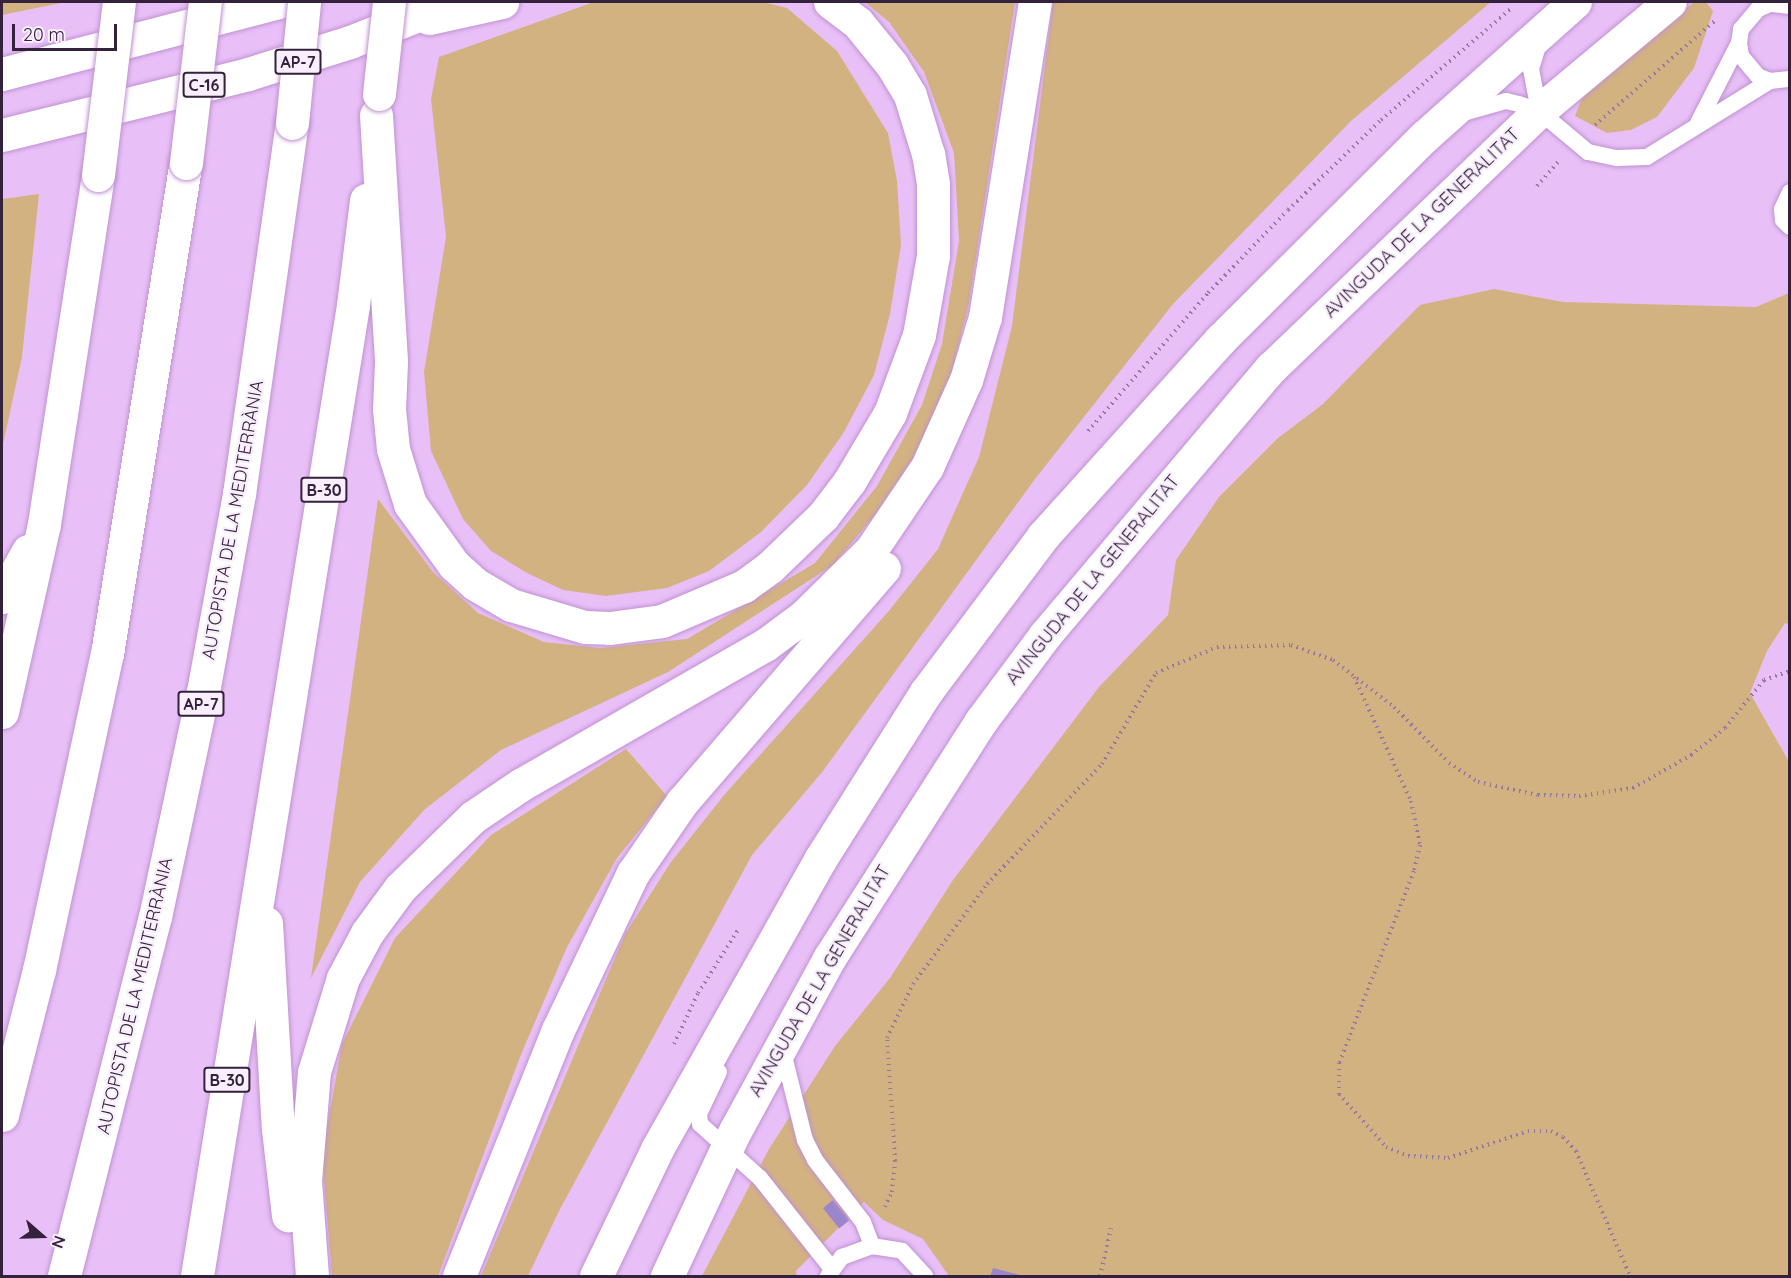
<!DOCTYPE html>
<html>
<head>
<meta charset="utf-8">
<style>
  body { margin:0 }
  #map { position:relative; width:1791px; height:1278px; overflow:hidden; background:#e8c0f7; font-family:Quicksand,sans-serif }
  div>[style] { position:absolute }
  .green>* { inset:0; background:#d3b281 }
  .building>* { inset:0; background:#9b86ce; transform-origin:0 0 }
  .path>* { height:4px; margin-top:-2px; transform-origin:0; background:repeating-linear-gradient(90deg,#9577a1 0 1.5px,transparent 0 6px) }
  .roads { filter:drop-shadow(0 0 2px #c191d3) drop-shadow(0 0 2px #c191d3) }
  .lane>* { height:16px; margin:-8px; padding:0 8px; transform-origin:8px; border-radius:8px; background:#fff }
  .secondary>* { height:33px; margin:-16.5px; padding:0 16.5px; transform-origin:16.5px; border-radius:16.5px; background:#fff }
  .highway>* { height:33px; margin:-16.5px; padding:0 16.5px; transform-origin:16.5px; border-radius:16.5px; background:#fff }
  .bridges { filter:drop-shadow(0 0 2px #c191d3) drop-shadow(0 0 2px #c191d3) }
  .highway-bridge>* { height:33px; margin:-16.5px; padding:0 16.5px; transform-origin:16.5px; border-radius:16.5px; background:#fff }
  span { translate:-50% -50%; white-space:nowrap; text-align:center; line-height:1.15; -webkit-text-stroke:4.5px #f8eefc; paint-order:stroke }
  .shield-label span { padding:2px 4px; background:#f8eefc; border:2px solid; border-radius:4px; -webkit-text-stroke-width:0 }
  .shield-label { font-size:16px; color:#34213b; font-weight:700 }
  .street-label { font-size:18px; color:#34213b }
  .frame { position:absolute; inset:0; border:3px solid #34213b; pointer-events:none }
  .north { position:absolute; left:12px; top:1206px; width:60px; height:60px; -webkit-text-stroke:4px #f8eefc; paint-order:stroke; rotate:110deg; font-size:16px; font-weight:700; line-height:24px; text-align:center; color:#34213b }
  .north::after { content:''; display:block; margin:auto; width:21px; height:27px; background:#34213b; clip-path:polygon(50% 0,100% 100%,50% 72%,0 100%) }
  .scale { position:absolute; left:12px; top:24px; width:105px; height:27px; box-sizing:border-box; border:3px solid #34213b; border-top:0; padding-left:8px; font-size:18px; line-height:21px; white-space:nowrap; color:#34213b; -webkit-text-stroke:4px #f8eefc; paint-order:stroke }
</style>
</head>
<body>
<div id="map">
  <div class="green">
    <i style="clip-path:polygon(2px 2px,66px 2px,2px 15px)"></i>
    <i style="clip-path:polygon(594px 2px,762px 2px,787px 8px,837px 51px,888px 133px,897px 181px,901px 245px,890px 314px,874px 375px,844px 432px,807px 485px,761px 532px,709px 571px,667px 588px,606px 596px,563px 590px,527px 573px,491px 551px,463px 519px,431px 451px,424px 372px,446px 237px,431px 99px,439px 57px)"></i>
    <i style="clip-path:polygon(865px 2px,1015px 2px,969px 303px,947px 392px,900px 485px,833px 565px,668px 672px,501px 750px,424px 810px,360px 882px,311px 978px,378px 499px,433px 572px,478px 613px,544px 642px,600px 648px,687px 639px,815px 563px,877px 486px,922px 405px,942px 344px,959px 241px,954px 153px,924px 72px,889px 22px)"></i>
    <i style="clip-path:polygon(1053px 2px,1491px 2px,1351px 121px,1173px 304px,1035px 479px,823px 771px,752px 855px,559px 1211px,528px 1276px,481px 1276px,625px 934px,671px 862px,725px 794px,888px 612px,938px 549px,979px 457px,1012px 326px)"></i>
    <i style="clip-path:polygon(1706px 2px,1713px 11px,1694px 68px,1657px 117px,1631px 130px,1607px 133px,1575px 116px,1583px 95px,1693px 3px)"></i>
    <i style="clip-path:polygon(39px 194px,22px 357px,2px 449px,2px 199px)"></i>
    <i style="clip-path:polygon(1494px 289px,1563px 302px,1756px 307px,1789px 293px,1789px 624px,1785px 623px,1767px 651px,1750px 693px,1789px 762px,1789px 1276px,949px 1276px,923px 1239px,883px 1220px,864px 1202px,796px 1271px,797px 1276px,702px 1276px,769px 1149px,835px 1046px,890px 978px,953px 880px,1099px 687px,1168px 615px,1176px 560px,1219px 497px,1278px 438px,1323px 404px,1420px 305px)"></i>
    <i style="clip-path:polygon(626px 749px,667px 796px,617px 858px,567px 947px,520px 1057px,438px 1276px,332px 1276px,322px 1155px,342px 1044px,395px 938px,491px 835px)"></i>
  </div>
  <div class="building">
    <i style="left:833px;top:1200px;width:26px;height:13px;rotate:51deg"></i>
    <i style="clip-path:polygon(993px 1268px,1024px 1276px,990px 1276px)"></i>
  </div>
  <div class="path">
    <i style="left:1595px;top:125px;width:160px;rotate:-41deg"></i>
    <i style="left:1537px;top:186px;width:35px;rotate:-49deg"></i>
    <i style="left:1088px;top:431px;width:183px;rotate:-49deg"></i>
    <i style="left:1208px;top:293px;width:115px;rotate:-46.1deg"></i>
    <i style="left:1288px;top:210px;width:129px;rotate:-44.1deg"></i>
    <i style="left:1381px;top:120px;width:174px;rotate:-40.6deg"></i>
    <i style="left:1354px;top:677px;width:136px;rotate:65.3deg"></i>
    <i style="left:1411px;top:801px;width:45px;rotate:78.4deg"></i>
    <i style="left:1420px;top:845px;width:27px;rotate:103deg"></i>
    <i style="left:1414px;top:871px;width:206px;rotate:111.3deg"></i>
    <i style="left:1339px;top:1063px;width:31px;rotate:90deg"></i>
    <i style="left:1339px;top:1094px;width:71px;rotate:48.4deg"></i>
    <i style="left:1386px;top:1147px;width:24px;rotate:22deg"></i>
    <i style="left:1408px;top:1156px;width:40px;rotate:2.9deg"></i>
    <i style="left:1448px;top:1158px;width:84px;rotate:-18.6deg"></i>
    <i style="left:1528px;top:1131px;width:23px"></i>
    <i style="left:1551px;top:1131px;width:13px;rotate:27deg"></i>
    <i style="left:1563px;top:1137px;width:19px;rotate:47deg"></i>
    <i style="left:1576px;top:1151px;width:136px;rotate:66.6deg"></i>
    <i style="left:674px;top:1044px;width:56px;rotate:-64.8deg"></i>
    <i style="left:698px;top:993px;width:75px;rotate:-57.6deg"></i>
    <i style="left:885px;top:1207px;width:17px;rotate:-65deg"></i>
    <i style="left:892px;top:1192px;width:31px;rotate:-84deg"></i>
    <i style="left:895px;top:1161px;width:123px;rotate:-93.7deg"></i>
    <i style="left:887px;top:1038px;width:60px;rotate:-64.3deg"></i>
    <i style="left:913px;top:984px;width:124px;rotate:-53.5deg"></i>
    <i style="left:987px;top:884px;width:166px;rotate:-46.2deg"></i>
    <i style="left:1102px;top:764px;width:106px;rotate:-59.3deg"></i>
    <i style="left:1156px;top:673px;width:66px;rotate:-23.1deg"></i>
    <i style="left:1217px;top:647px;width:74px;rotate:-1.5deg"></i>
    <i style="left:1291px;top:645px;width:45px;rotate:19.7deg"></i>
    <i style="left:1333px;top:660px;width:77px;rotate:37.6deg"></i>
    <i style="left:1394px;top:707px;width:78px;rotate:45.5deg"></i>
    <i style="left:1449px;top:763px;width:35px;rotate:33deg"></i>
    <i style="left:1478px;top:782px;width:61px;rotate:12.2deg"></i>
    <i style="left:1538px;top:795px;width:41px;rotate:1.4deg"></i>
    <i style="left:1579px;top:796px;width:55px;rotate:-8.4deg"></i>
    <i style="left:1633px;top:788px;width:67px;rotate:-29.6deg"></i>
    <i style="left:1691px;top:755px;width:43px;rotate:-38.5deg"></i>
    <i style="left:1725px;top:728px;width:62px;rotate:-50.9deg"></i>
    <i style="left:1764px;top:680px;width:28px;rotate:-19deg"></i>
    <i style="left:1100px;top:1276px;width:49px;rotate:-77.1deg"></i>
  </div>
  <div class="roads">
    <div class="lane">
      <i style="left:1790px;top:6px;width:20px;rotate:-174deg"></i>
      <i style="left:1770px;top:4px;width:13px;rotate:157deg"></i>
      <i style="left:1758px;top:9px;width:26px;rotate:130deg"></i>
      <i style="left:1741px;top:29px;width:14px;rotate:98deg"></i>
      <i style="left:1739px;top:43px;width:13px;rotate:81deg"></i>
      <i style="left:1741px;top:56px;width:26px;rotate:50deg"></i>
      <i style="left:1758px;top:76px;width:13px;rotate:23deg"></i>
      <i style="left:1770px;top:81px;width:20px;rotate:-6deg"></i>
      <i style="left:1539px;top:111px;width:43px;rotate:-100.8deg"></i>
      <i style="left:1531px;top:69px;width:30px;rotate:-73deg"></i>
      <i style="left:1463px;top:113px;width:45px;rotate:-15.6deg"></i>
      <i style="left:1506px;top:101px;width:13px;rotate:13deg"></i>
      <i style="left:1519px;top:104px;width:21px;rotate:19deg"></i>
      <i style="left:1539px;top:111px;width:64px;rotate:39.9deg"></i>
      <i style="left:1588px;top:152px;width:30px;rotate:12deg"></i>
      <i style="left:1617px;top:158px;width:30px;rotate:-2deg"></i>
      <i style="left:1647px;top:157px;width:145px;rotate:-31.7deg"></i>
      <i style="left:1698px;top:123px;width:90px;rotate:-62.9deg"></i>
      <i style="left:1790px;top:192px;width:19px;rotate:115deg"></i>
      <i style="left:1782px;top:209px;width:11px;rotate:85deg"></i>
      <i style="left:1783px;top:220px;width:10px;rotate:45deg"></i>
      <i style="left:782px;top:1048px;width:95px;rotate:76deg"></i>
      <i style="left:805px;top:1140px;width:22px;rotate:63deg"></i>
      <i style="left:815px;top:1160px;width:78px;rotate:52.3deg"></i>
      <i style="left:863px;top:1222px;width:26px;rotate:69deg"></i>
      <i style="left:719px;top:1072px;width:47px;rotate:115.5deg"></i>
      <i style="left:699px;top:1114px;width:10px;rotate:84deg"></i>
      <i style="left:700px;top:1124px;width:81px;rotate:42deg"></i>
      <i style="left:760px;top:1178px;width:116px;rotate:51.6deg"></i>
      <i style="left:828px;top:1276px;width:24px;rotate:-54deg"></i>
      <i style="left:842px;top:1257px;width:32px;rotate:-20deg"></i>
      <i style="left:872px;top:1246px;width:30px;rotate:9deg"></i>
      <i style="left:902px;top:1251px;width:34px;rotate:47deg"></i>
    </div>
    <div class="secondary">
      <i style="left:596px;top:1276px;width:141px;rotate:-64.3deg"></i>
      <i style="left:657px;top:1149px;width:334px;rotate:-60.6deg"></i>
      <i style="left:821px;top:858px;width:196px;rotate:-57.7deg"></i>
      <i style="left:926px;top:692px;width:195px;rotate:-53.1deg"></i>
      <i style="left:1043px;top:536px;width:264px;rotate:-47.9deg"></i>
      <i style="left:1220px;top:340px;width:289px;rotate:-44.9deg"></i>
      <i style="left:1425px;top:136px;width:201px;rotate:-41.8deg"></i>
      <i style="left:667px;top:1276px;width:160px;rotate:-64.9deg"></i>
      <i style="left:735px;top:1131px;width:198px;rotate:-61.4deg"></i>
      <i style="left:830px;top:957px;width:280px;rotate:-57.4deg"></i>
      <i style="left:981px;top:721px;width:107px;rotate:-53.3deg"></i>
      <i style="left:1045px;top:635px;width:350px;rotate:-49.8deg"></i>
      <i style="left:1271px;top:368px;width:371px;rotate:-43.8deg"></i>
      <i style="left:1539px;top:111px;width:170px;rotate:-39.8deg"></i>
    </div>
    <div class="highway">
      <i style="left:429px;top:18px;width:75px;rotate:-12.4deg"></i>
      <i style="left:2px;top:74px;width:285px;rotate:-14.6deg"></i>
      <i style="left:376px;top:115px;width:247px;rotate:86.5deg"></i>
      <i style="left:391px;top:362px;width:47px;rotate:92.4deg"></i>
      <i style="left:389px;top:409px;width:40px;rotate:84.3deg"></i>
      <i style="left:393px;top:449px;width:58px;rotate:72.8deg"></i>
      <i style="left:410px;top:504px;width:75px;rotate:54.2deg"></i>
      <i style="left:454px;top:565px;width:28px;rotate:42deg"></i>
      <i style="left:475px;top:584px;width:42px;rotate:30.3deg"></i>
      <i style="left:511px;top:605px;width:77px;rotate:16.6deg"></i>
      <i style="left:585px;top:627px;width:25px;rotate:2deg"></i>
      <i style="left:610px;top:628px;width:52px;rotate:-7.7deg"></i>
      <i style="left:662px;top:621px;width:89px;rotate:-23.1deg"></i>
      <i style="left:744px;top:586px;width:32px;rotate:-36deg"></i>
      <i style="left:770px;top:567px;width:74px;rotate:-43.9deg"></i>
      <i style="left:823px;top:516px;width:43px;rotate:-52.6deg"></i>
      <i style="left:849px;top:482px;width:80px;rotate:-59.3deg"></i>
      <i style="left:890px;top:413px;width:83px;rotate:-69.6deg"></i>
      <i style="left:919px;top:335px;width:80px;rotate:-80deg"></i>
      <i style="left:933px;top:256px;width:72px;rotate:-90deg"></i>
      <i style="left:933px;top:184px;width:30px;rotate:-99deg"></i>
      <i style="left:928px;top:154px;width:62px;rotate:-107deg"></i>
      <i style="left:910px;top:95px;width:35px;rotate:-121deg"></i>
      <i style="left:892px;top:65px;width:54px;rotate:-129deg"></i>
      <i style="left:858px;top:23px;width:35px;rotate:-143deg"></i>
      <i style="left:2px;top:135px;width:253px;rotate:-13.9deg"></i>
      <i style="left:248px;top:74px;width:107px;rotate:-17.4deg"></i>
      <i style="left:350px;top:42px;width:109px;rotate:-21.6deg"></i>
      <i style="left:2px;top:597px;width:53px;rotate:-60.5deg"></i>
      <i style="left:2px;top:712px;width:193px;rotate:-77.4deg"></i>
      <i style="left:44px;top:524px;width:353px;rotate:-81.2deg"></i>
      <i style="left:266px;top:923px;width:206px;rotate:86.7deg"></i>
      <i style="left:278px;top:1129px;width:87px;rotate:83.4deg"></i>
      <i style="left:2px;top:1115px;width:150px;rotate:-75.7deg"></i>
      <i style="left:39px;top:970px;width:323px;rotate:-77.9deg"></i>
      <i style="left:107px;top:654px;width:497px;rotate:-80.9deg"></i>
      <i style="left:64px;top:1276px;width:370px;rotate:-75.8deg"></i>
      <i style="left:155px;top:917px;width:230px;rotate:-78deg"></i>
      <i style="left:203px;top:692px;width:201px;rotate:-79.7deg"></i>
      <i style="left:239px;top:494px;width:375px;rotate:-81.9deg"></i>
      <i style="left:197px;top:1276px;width:983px;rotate:-80.87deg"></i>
      <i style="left:353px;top:305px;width:106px;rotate:-82.9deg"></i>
      <i style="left:312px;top:1276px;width:95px;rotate:-94.2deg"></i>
      <i style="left:305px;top:1181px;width:109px;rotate:-85.3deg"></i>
      <i style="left:314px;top:1072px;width:98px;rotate:-72.9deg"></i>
      <i style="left:343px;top:978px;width:51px;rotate:-61.9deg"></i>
      <i style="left:367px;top:933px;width:56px;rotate:-53.7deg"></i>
      <i style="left:400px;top:888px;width:102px;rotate:-44.2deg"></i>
      <i style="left:473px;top:817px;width:59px;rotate:-34deg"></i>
      <i style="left:522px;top:784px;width:280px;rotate:-29.8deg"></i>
      <i style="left:765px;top:645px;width:49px;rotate:-36.6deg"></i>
      <i style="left:804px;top:616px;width:94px;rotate:-44.6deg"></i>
      <i style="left:871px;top:550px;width:100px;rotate:-56deg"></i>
      <i style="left:927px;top:467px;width:95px;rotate:-65.9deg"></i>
      <i style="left:966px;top:380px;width:66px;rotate:-73.2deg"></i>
      <i style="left:985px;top:317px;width:319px;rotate:-81deg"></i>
      <i style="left:459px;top:1276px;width:265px;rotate:-68.1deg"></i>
      <i style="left:558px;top:1030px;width:174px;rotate:-64.5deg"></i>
      <i style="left:633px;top:873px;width:86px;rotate:-55.4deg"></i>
      <i style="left:682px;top:802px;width:309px;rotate:-49.2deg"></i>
    </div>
  </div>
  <div class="bridges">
    <div class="highway-bridge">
      <i style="left:379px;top:94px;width:93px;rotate:-83.8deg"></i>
      <i style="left:292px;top:123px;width:122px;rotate:-84.3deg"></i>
      <i style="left:186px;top:163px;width:162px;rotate:-83.3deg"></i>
      <i style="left:98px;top:175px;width:174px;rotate:-83.1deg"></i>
    </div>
  </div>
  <div class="shield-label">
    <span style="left:298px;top:62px">AP-7</span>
    <span style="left:204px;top:85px">C-16</span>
    <span style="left:324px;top:490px">B-30</span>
    <span style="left:201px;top:704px">AP-7</span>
    <span style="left:227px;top:1080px">B-30</span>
  </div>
  <div class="street-label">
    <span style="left:1422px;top:223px;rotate:-44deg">AVINGUDA DE LA GENERALITAT</span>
    <span style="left:233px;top:520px;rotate:-80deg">AUTOPISTA DE LA MEDITERRÀNIA</span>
    <span style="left:1093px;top:580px;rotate:-51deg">AVINGUDA DE LA GENERALITAT</span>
    <span style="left:820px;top:981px;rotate:-60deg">AVINGUDA DE LA GENERALITAT</span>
    <span style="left:135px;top:996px;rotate:-77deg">AUTOPISTA DE LA MEDITERRÀNIA</span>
  </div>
  <div class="frame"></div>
  <div class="north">N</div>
  <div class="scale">20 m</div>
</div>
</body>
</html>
